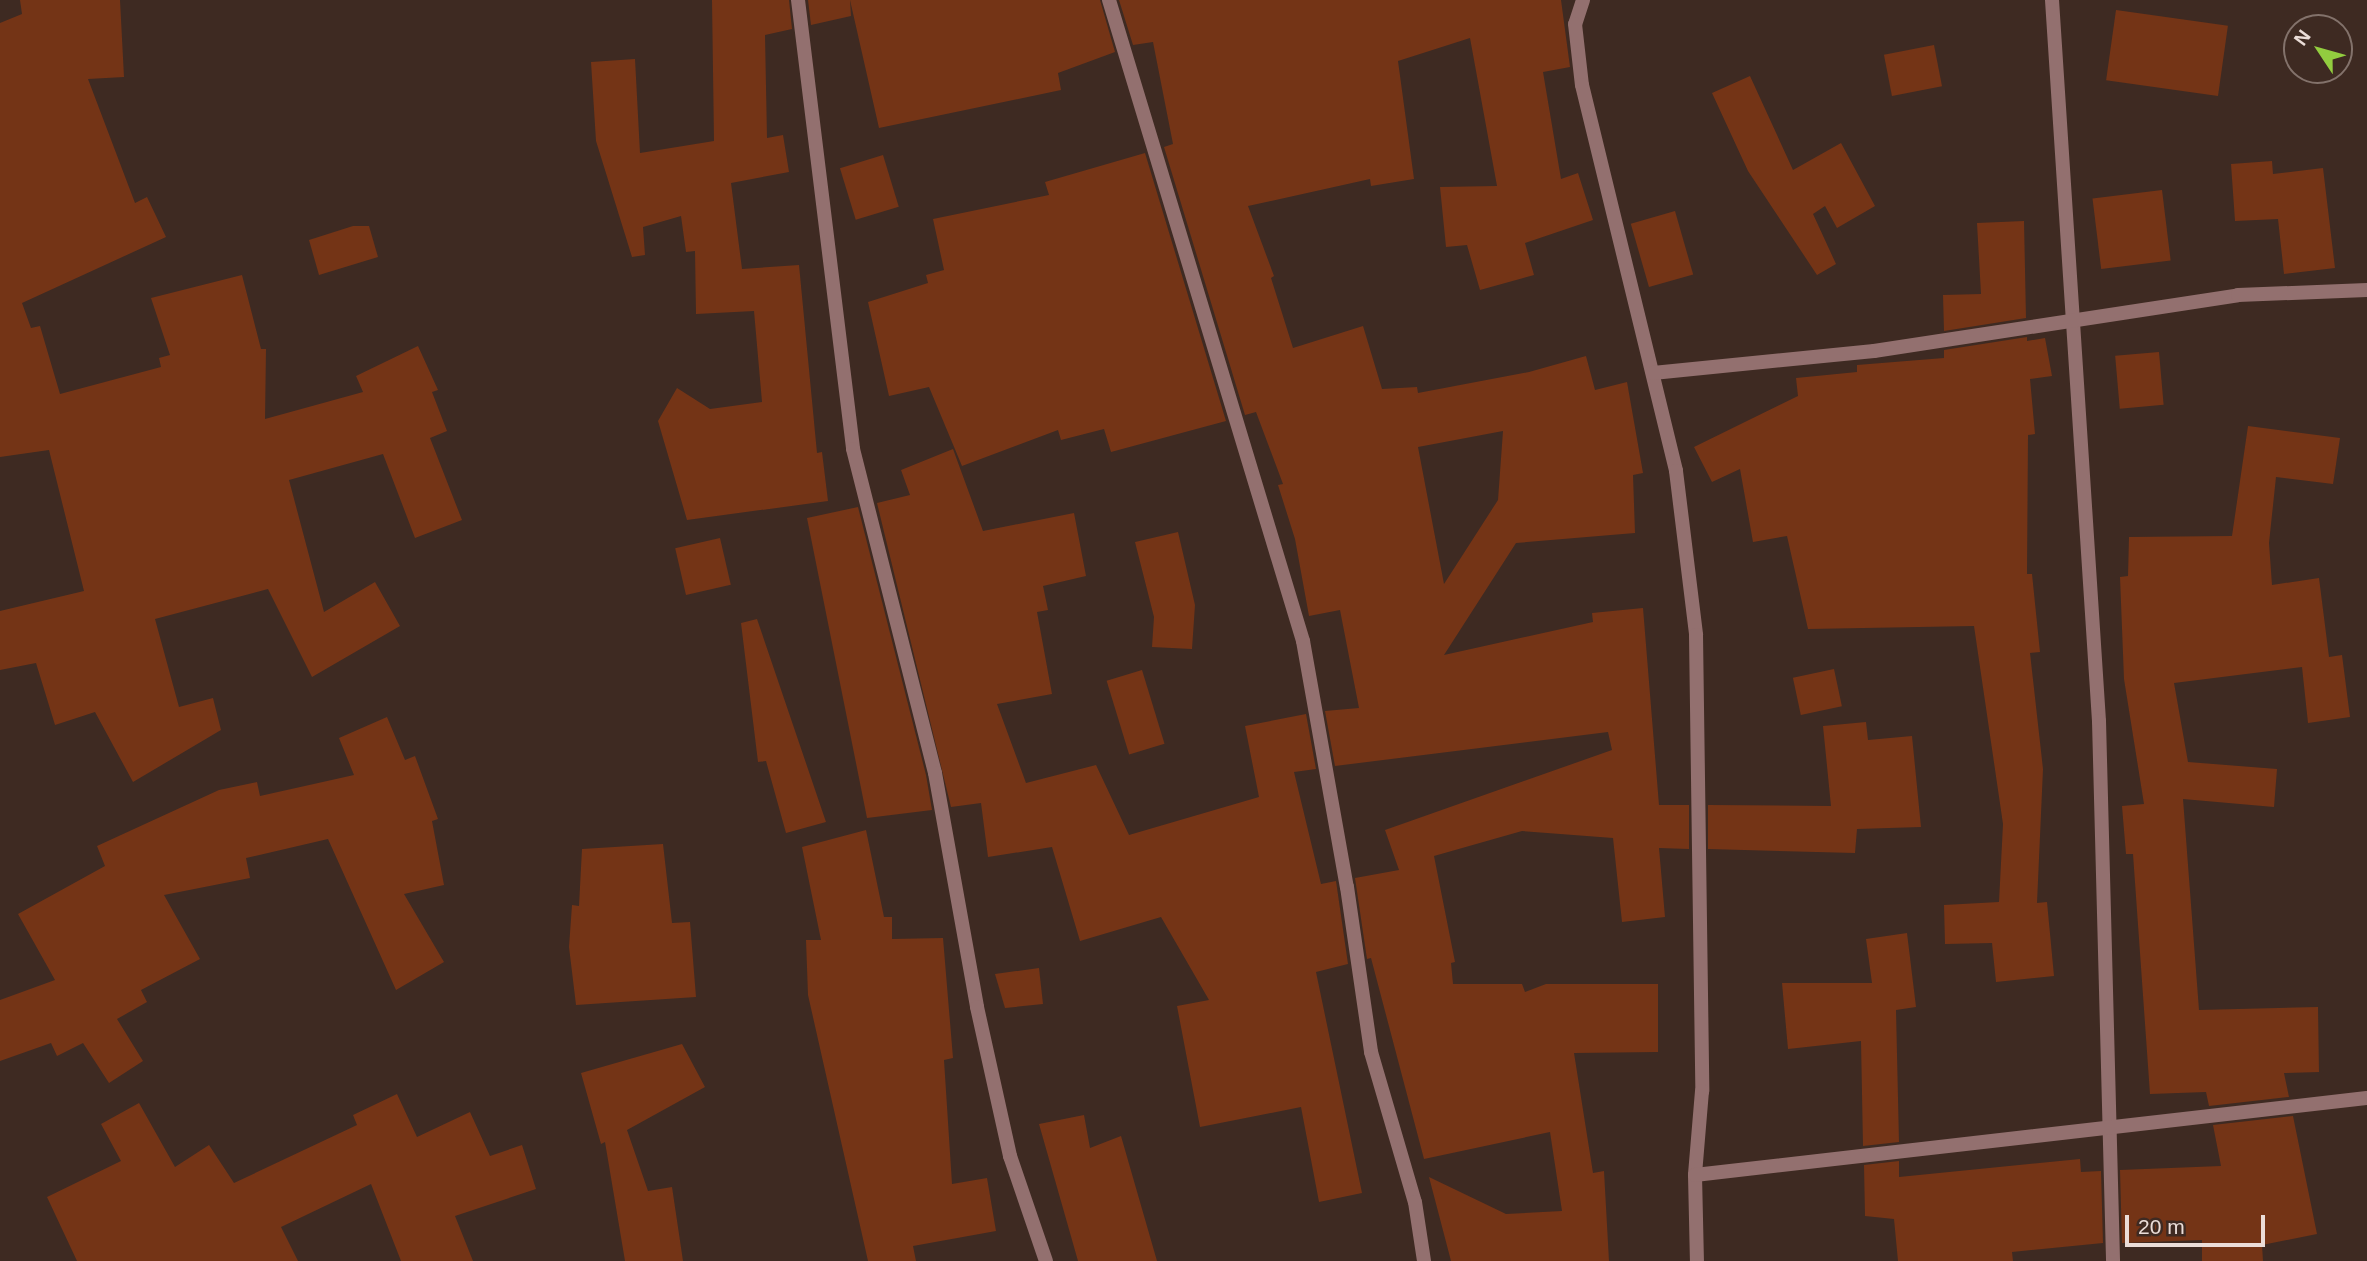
<!DOCTYPE html>
<html>
<head>
<meta charset="utf-8">
<style>
  body { margin:0 }
  #map { position:relative; width:2367px; height:1261px; overflow:hidden; background:#3e2a22; font-family:Helvetica,sans-serif }
  div>[style] { position:absolute }
  .building>* { inset:0; background:#743416; transform-origin:0 0 }
  .street>* { height:14px; margin:-7px; padding:0 7px; transform-origin:7px; border-radius:7px; background:#93706f }
  span { translate:-50% -50%; white-space:nowrap; text-align:center; line-height:1.15; -webkit-text-stroke:6px #3e2a22; paint-order:stroke }
  .north { position:absolute; left:2283px; top:14px; width:70px; height:70px; box-sizing:border-box; background:#3e2a22; border:2px solid #83726b; border-radius:50%; rotate:306deg; font-size:19px; font-weight:700; line-height:28px; text-align:center; color:#ebddd8 }
  .north::after { content:''; display:block; margin:auto; width:24px; height:32px; background:#92cd3f; clip-path:polygon(50% 0,100% 100%,50% 72%,0 100%) }
  .scale { position:absolute; left:2125px; top:1215px; width:140px; height:32px; box-sizing:border-box; border:4px solid #ebddd8; border-top:0; padding-left:9px; font-size:21px; line-height:24px; white-space:nowrap; color:#ebddd8; -webkit-text-stroke:5px #3e2a22; paint-order:stroke }
</style>
</head>
<body>
<div id="map">
  <div class="building">
    <i style="clip-path:polygon(20px 0,120px 0,124px 77px,88px 79px,135px 203px,147px 197px,166px 237px,22px 303px,31px 328px,40px 326px,60px 394px,161px 367px,159px 358px,170px 355px,151px 298px,242px 275px,261px 349px,266px 349px,265px 419px,363px 392px,356px 376px,418px 346px,438px 390px,432px 392px,447px 431px,430px 438px,462px 520px,415px 538px,383px 454px,289px 480px,324px 612px,375px 582px,400px 626px,312px 677px,268px 589px,155px 619px,179px 707px,213px 698px,221px 730px,133px 782px,95px 712px,55px 725px,36px 663px,0 670px,0 611px,84px 591px,49px 450px,0 457px,0 23px,22px 14px)"></i>
    <i style="clip-path:polygon(712px 0,789px 0,792px 29px,765px 35px,767px 138px,783px 135px,789px 172px,731px 183px,742px 269px,799px 265px,817px 453px,822px 452px,828px 501px,687px 520px,658px 421px,677px 388px,710px 409px,762px 402px,754px 311px,696px 314px,695px 251px,686px 252px,681px 216px,643px 227px,645px 255px,632px 257px,596px 141px,591px 62px,635px 59px,640px 153px,714px 141px)"></i>
    <i style="clip-path:polygon(808px 0,850px 0,851px 16px,811px 25px)"></i>
    <i style="clip-path:polygon(850px 0,1100px 0,1115px 52px,1058px 73px,1061px 90px,879px 128px)"></i>
    <i style="clip-path:polygon(evenodd,1119px 0,1561px 0,1570px 67px,1543px 72px,1561px 179px,1578px 173px,1593px 220px,1525px 243px,1534px 275px,1480px 290px,1467px 245px,1446px 247px,1440px 187px,1497px 186px,1470px 38px,1398px 61px,1414px 179px,1371px 186px,1370px 179px,1248px 206px,1274px 276px,1271px 278px,1293px 348px,1363px 326px,1382px 389px,1417px 387px,1418px 393px,1529px 372px,1586px 356px,1595px 390px,1627px 382px,1643px 473px,1633px 475px,1635px 533px,1516px 543px,1444px 655px,1593px 622px,1592px 613px,1643px 608px,1659px 805px,1689px 805px,1689px 849px,1659px 848px,1665px 917px,1622px 922px,1613px 838px,1522px 831px,1434px 856px,1455px 962px,1451px 963px,1453px 984px,1522px 984px,1525px 992px,1546px 984px,1658px 984px,1658px 1052px,1574px 1053px,1593px 1173px,1604px 1171px,1609px 1261px,1451px 1261px,1429px 1177px,1506px 1214px,1562px 1211px,1550px 1132px,1424px 1159px,1371px 958px,1367px 959px,1355px 878px,1399px 870px,1385px 830px,1612px 750px,1608px 732px,1335px 766px,1325px 711px,1359px 708px,1340px 610px,1309px 616px,1295px 539px,1278px 485px,1283px 484px,1256px 412px,1245px 415px,1164px 147px,1173px 144px,1153px 42px,1133px 45px,1119px 0,1503px 431px,1498px 500px,1444px 584px,1418px 447px,1503px 431px)"></i>
    <i style="left:2116px;top:10px;width:113px;height:71px;rotate:8deg"></i>
    <i style="left:1934px;top:45px;width:42px;height:51px;rotate:79deg"></i>
    <i style="clip-path:polygon(1750px 76px,1793px 170px,1841px 143px,1875px 206px,1837px 228px,1825px 206px,1813px 214px,1836px 264px,1817px 275px,1748px 171px,1712px 93px)"></i>
    <i style="clip-path:polygon(1145px 153px,1226px 421px,1111px 452px,1104px 429px,1061px 440px,1058px 430px,962px 466px,929px 387px,889px 396px,868px 302px,928px 283px,926px 275px,944px 270px,933px 219px,1049px 195px,1045px 182px)"></i>
    <i style="left:883px;top:155px;width:54px;height:45px;rotate:73deg"></i>
    <i style="clip-path:polygon(2272px 161px,2273px 174px,2323px 168px,2335px 268px,2284px 274px,2278px 219px,2235px 221px,2231px 164px)"></i>
    <i style="left:2162px;top:190px;width:71px;height:70px;rotate:83deg"></i>
    <i style="left:1675px;top:211px;width:66px;height:46px;rotate:74deg"></i>
    <i style="clip-path:polygon(2024px 221px,2026px 318px,1944px 331px,1943px 295px,1981px 294px,1977px 223px)"></i>
    <i style="clip-path:polygon(353px 226px,369px 226px,378px 257px,319px 275px,309px 240px)"></i>
    <i style="clip-path:polygon(2027px 337px,2027px 341px,2045px 338px,2052px 376px,2030px 379px,2035px 434px,2028px 435px,2027px 574px,2032px 574px,2040px 652px,2030px 653px,2043px 769px,2037px 903px,2047px 902px,2054px 976px,1996px 982px,1992px 943px,1945px 944px,1944px 905px,1999px 902px,2003px 824px,1974px 626px,1808px 629px,1787px 536px,1753px 542px,1740px 469px,1712px 482px,1694px 447px,1798px 396px,1796px 378px,1857px 372px,1857px 365px,1944px 358px,1944px 350px)"></i>
    <i style="left:2159px;top:352px;width:53px;height:44px;rotate:85deg"></i>
    <i style="clip-path:polygon(2248px 426px,2340px 438px,2333px 484px,2276px 477px,2269px 543px,2272px 585px,2319px 578px,2329px 657px,2342px 655px,2350px 717px,2308px 723px,2302px 667px,2174px 683px,2188px 762px,2277px 769px,2274px 807px,2183px 799px,2199px 1010px,2318px 1007px,2319px 1072px,2284px 1073px,2289px 1097px,2209px 1106px,2206px 1092px,2150px 1094px,2133px 854px,2126px 854px,2122px 806px,2144px 804px,2124px 679px,2120px 577px,2128px 576px,2129px 537px,2232px 536px)"></i>
    <i style="clip-path:polygon(953px 449px,983px 531px,1074px 513px,1086px 576px,1043px 586px,1048px 610px,1037px 612px,1052px 694px,997px 704px,1026px 783px,1096px 765px,1129px 835px,1259px 797px,1245px 726px,1306px 714px,1316px 769px,1294px 772px,1321px 884px,1336px 881px,1348px 964px,1316px 972px,1362px 1193px,1319px 1202px,1301px 1107px,1200px 1127px,1177px 1006px,1209px 1000px,1161px 917px,1080px 941px,1052px 847px,988px 857px,981px 803px,951px 807px,877px 503px,910px 495px,901px 470px)"></i>
    <i style="clip-path:polygon(858px 507px,926px 775px,932px 810px,867px 818px,807px 518px)"></i>
    <i style="clip-path:polygon(1178px 532px,1195px 605px,1192px 649px,1152px 647px,1154px 617px,1135px 542px)"></i>
    <i style="left:720px;top:538px;width:48px;height:46px;rotate:77deg"></i>
    <i style="clip-path:polygon(757px 619px,826px 822px,786px 833px,766px 761px,758px 762px,741px 623px)"></i>
    <i style="left:1834px;top:669px;width:38px;height:42px;rotate:78deg"></i>
    <i style="left:1142px;top:670px;width:77px;height:37px;rotate:73deg"></i>
    <i style="clip-path:polygon(387px 717px,405px 760px,415px 756px,438px 819px,432px 821px,444px 885px,404px 894px,444px 962px,396px 990px,328px 839px,246px 858px,250px 878px,164px 895px,200px 959px,141px 990px,147px 1002px,117px 1019px,143px 1061px,109px 1083px,83px 1043px,57px 1056px,51px 1043px,0 1061px,0 1000px,55px 980px,18px 914px,105px 866px,97px 846px,219px 790px,257px 782px,260px 796px,354px 775px,339px 738px)"></i>
    <i style="clip-path:polygon(1866px 722px,1868px 740px,1912px 736px,1921px 827px,1857px 829px,1855px 853px,1708px 849px,1708px 805px,1831px 806px,1823px 726px)"></i>
    <i style="clip-path:polygon(866px 830px,884px 917px,892px 917px,892px 939px,943px 938px,953px 1058px,944px 1060px,952px 1184px,987px 1178px,996px 1231px,913px 1246px,916px 1261px,868px 1261px,808px 995px,806px 940px,821px 940px,802px 847px)"></i>
    <i style="clip-path:polygon(663px 844px,672px 923px,690px 922px,696px 997px,576px 1005px,569px 947px,572px 905px,579px 906px,582px 849px)"></i>
    <i style="clip-path:polygon(1907px 933px,1916px 1007px,1896px 1010px,1899px 1142px,1863px 1146px,1861px 1041px,1788px 1049px,1782px 983px,1872px 983px,1866px 939px)"></i>
    <i style="clip-path:polygon(1039px 968px,1043px 1004px,1005px 1008px,995px 974px)"></i>
    <i style="clip-path:polygon(682px 1044px,705px 1087px,627px 1130px,648px 1191px,672px 1187px,683px 1261px,625px 1261px,605px 1142px,601px 1144px,581px 1073px)"></i>
    <i style="clip-path:polygon(397px 1094px,417px 1137px,470px 1112px,490px 1156px,522px 1145px,536px 1189px,455px 1216px,473px 1261px,401px 1261px,371px 1184px,281px 1227px,298px 1261px,77px 1261px,47px 1197px,121px 1161px,101px 1124px,139px 1103px,175px 1167px,209px 1145px,234px 1183px,357px 1125px,353px 1115px)"></i>
    <i style="clip-path:polygon(1084px 1115px,1090px 1148px,1121px 1136px,1157px 1261px,1078px 1261px,1039px 1124px)"></i>
    <i style="clip-path:polygon(2293px 1116px,2317px 1234px,2262px 1245px,2263px 1261px,2202px 1261px,2202px 1240px,2122px 1243px,2120px 1170px,2221px 1166px,2213px 1125px)"></i>
    <i style="clip-path:polygon(2080px 1159px,2081px 1172px,2101px 1171px,2103px 1243px,2012px 1252px,2013px 1261px,1898px 1261px,1894px 1219px,1865px 1216px,1864px 1165px,1899px 1161px,1899px 1177px)"></i>
  </div>
  <div class="street">
    <i style="left:798px;top:0;width:452px;rotate:83deg"></i>
    <i style="left:853px;top:449px;width:334px;rotate:75.8deg"></i>
    <i style="left:935px;top:773px;width:238px;rotate:79.8deg"></i>
    <i style="left:977px;top:1007px;width:153px;rotate:77.5deg"></i>
    <i style="left:1010px;top:1156px;width:111px;rotate:71.1deg"></i>
    <i style="left:1109px;top:0;width:670px;rotate:73.16deg"></i>
    <i style="left:1303px;top:641px;width:250px;rotate:79.9deg"></i>
    <i style="left:1347px;top:887px;width:167px;rotate:81.7deg"></i>
    <i style="left:1371px;top:1052px;width:156px;rotate:73.7deg"></i>
    <i style="left:1415px;top:1202px;width:60px;rotate:81.3deg"></i>
    <i style="left:1583px;top:0;width:25px;rotate:108deg"></i>
    <i style="left:1575px;top:24px;width:61px;rotate:83.5deg"></i>
    <i style="left:1582px;top:85px;width:397px;rotate:76.3deg"></i>
    <i style="left:1676px;top:471px;width:165px;rotate:83deg"></i>
    <i style="left:1696px;top:635px;width:456px;rotate:89.2deg"></i>
    <i style="left:1702px;top:1091px;width:84px;rotate:94.8deg"></i>
    <i style="left:1695px;top:1175px;width:86px;rotate:88.7deg"></i>
    <i style="left:2052px;top:0;width:723px;rotate:86.27deg"></i>
    <i style="left:2099px;top:721px;width:540px;rotate:88.51deg"></i>
    <i style="left:1653px;top:373px;width:222px;rotate:-5.7deg"></i>
    <i style="left:1874px;top:351px;width:368px;rotate:-8.7deg"></i>
    <i style="left:2238px;top:295px;width:129px;rotate:-2.2deg"></i>
    <i style="left:1695px;top:1175px;width:676px;rotate:-6.54deg"></i>
  </div>
  <div class="north">N</div>
  <div class="scale">20 m</div>
</div>
</body>
</html>
